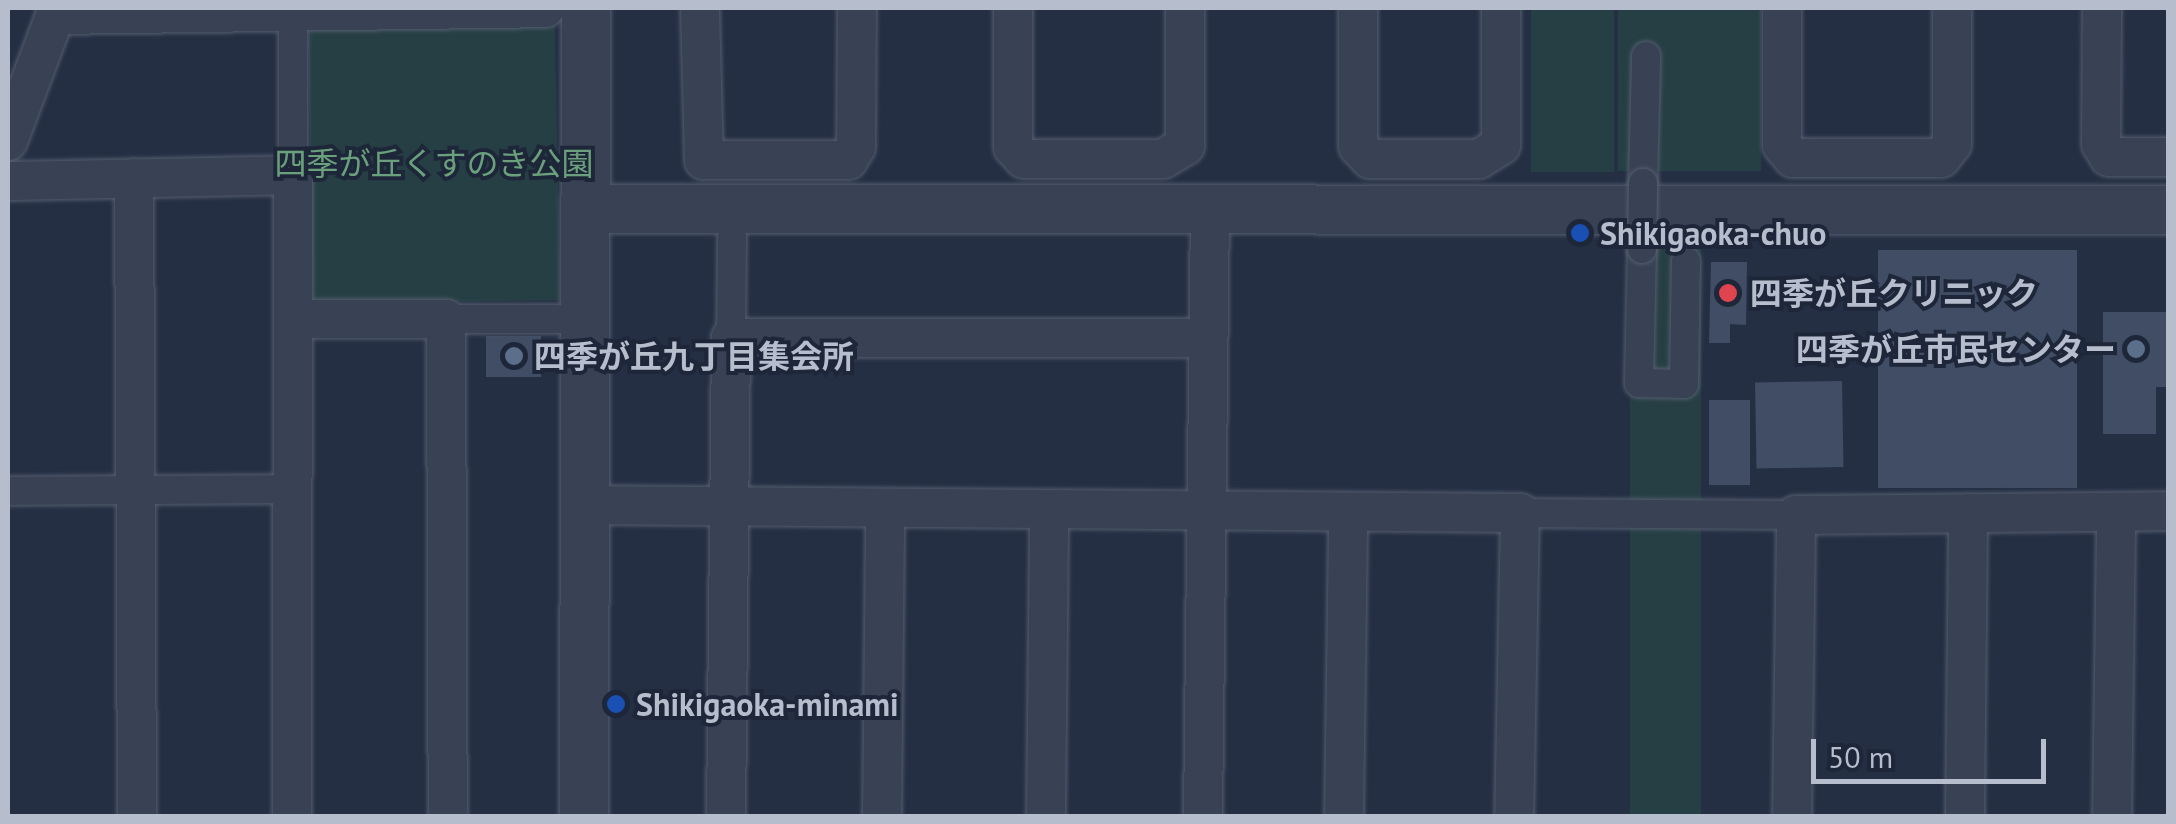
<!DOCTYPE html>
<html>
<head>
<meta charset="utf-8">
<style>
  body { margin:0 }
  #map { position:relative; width:2176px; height:824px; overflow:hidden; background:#242f44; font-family:"PT Sans","Noto Sans JP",sans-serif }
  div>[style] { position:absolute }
  .green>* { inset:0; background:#263f45; transform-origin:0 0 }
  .building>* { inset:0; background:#404d64; transform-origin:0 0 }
  .roads { filter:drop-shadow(0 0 2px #545d6e) drop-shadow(0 0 2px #545d6e) }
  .pedestrian>* { height:28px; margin:-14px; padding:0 14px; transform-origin:14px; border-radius:14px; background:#394254 }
  .minor>* { height:38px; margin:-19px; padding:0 19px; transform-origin:19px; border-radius:19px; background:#394254 }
  .tertiary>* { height:48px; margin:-24px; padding:0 24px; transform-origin:24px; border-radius:24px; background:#394254 }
  .bridges { filter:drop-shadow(0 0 2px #545d6e) drop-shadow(0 0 2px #545d6e) }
  .pedestrian-bridge>* { height:28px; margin:-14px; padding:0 14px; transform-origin:14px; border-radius:14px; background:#394254 }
  .dots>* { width:28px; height:28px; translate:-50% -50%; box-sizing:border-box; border:5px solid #1e2739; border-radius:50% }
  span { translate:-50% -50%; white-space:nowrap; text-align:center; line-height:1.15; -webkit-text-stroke:8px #1e2739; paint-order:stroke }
  .park-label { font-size:32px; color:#6ba07c }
  .poi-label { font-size:32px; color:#b6bdcd; font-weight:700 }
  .left { translate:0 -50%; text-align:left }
  .right { translate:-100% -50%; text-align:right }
  .frame { position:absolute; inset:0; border:10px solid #b6bdcd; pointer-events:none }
  .scale { position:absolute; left:1811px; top:739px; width:235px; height:45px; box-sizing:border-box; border:5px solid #b6bdcd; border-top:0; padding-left:12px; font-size:30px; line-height:35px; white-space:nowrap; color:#b6bdcd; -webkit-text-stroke:8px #1e2739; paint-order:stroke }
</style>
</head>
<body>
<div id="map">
  <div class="green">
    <i style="left:1531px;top:8px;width:83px;height:164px"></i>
    <i style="left:1618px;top:8px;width:143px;height:163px"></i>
    <i style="left:555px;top:25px;width:275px;height:247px;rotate:89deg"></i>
    <i style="left:1630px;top:235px;width:71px;height:581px"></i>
  </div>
  <div class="building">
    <i style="left:1878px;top:250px;width:199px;height:238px"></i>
    <i style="clip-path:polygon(1711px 262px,1747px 262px,1746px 325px,1730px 324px,1730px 343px,1709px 343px)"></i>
    <i style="clip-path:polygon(2103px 312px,2168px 312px,2168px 387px,2156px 387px,2156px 434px,2103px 434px)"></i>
    <i style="left:486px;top:336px;width:55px;height:41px"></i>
    <i style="left:1842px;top:381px;width:86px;height:87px;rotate:89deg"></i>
    <i style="left:1709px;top:400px;width:41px;height:85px"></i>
  </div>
  <div class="roads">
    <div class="pedestrian">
      <i style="left:293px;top:11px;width:164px;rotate:90deg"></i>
      <i style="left:1643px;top:183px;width:127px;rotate:-88.6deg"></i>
      <i style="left:1642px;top:249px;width:134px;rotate:91.3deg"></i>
      <i style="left:1639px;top:383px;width:45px;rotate:1.3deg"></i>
      <i style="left:1684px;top:384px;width:123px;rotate:-89.1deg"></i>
      <i style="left:446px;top:319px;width:117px"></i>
      <i style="left:731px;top:338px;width:101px;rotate:-89.4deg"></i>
      <i style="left:8px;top:491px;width:285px;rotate:-0.4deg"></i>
      <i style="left:1520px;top:513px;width:276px;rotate:0.4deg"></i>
    </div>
    <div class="minor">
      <i style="left:700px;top:8px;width:152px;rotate:88.5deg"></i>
      <i style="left:704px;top:160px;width:144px"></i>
      <i style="left:848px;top:160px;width:15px;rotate:-58deg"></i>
      <i style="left:856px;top:147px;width:139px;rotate:-89.6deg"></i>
      <i style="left:1013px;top:8px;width:139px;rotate:90deg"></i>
      <i style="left:1013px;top:147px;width:16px;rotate:47deg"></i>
      <i style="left:1024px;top:159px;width:139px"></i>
      <i style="left:1163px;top:159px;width:26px;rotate:-31deg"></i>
      <i style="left:1185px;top:146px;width:138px;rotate:-90deg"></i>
      <i style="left:1358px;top:8px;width:138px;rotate:90deg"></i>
      <i style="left:1358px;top:146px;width:18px;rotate:47deg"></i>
      <i style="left:1370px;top:159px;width:109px"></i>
      <i style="left:1479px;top:159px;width:26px;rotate:-32deg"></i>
      <i style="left:1501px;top:145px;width:137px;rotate:-90deg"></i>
      <i style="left:1782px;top:8px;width:137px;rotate:90deg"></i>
      <i style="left:1782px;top:145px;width:17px;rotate:50deg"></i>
      <i style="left:1793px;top:158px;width:148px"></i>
      <i style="left:1941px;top:158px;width:18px;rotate:-52deg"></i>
      <i style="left:1952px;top:144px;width:136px;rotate:-90deg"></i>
      <i style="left:2102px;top:8px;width:136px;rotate:90.4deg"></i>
      <i style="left:2101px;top:144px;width:15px;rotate:58deg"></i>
      <i style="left:2109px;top:157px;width:59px"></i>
      <i style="left:55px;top:15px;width:490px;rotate:-0.8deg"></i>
      <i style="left:8px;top:141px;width:142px;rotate:-69.4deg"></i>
      <i style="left:134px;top:178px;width:638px;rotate:89.73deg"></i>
      <i style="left:8px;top:181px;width:285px;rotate:-1.2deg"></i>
      <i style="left:293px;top:175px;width:641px;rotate:90.09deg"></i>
      <i style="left:293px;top:319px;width:153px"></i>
      <i style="left:446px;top:319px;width:497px;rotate:89.8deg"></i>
      <i style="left:582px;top:505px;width:938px;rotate:0.49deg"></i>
      <i style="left:1520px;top:513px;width:303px;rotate:91.1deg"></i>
      <i style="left:726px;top:816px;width:478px;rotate:-89.4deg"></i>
      <i style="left:731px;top:338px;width:477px"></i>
      <i style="left:882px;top:816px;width:308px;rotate:-89.4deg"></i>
      <i style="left:1046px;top:816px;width:307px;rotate:-89.4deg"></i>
      <i style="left:1203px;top:816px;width:607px;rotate:-89.34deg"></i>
      <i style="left:1344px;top:816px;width:304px;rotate:-89.2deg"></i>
      <i style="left:1792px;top:816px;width:301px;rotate:-89.2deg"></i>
      <i style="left:1796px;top:515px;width:372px;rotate:-0.6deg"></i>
      <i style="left:1965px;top:816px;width:303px;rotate:-89.4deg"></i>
      <i style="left:2112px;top:816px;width:304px;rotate:-89.2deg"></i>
    </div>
    <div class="tertiary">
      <i style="left:585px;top:209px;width:1583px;rotate:0.04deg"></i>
      <i style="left:584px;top:816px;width:808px;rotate:-89.86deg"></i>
    </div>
  </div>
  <div class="bridges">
    <div class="pedestrian-bridge">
      <i style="left:1642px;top:249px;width:66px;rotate:-89.1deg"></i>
    </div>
  </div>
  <div class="dots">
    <i style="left:1580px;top:233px;background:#1a4fb4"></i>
    <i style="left:1728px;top:293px;background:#e0444e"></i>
    <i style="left:2136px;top:349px;background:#5c6f8a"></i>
    <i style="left:514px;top:356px;background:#5c6f8a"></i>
    <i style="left:616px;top:704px;background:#1a4fb4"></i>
  </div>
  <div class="park-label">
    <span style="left:434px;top:163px">四季が丘くすのき公園</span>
  </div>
  <div class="poi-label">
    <span class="left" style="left:1600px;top:233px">Shikigaoka-chuo</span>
    <span class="left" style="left:1750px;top:293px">四季が丘クリニック</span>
    <span class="right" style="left:2116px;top:349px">四季が丘市民センター</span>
    <span class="left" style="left:534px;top:356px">四季が丘九丁目集会所</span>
    <span class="left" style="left:636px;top:704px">Shikigaoka-minami</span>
  </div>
  <div class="frame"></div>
  <div class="scale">50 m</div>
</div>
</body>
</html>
